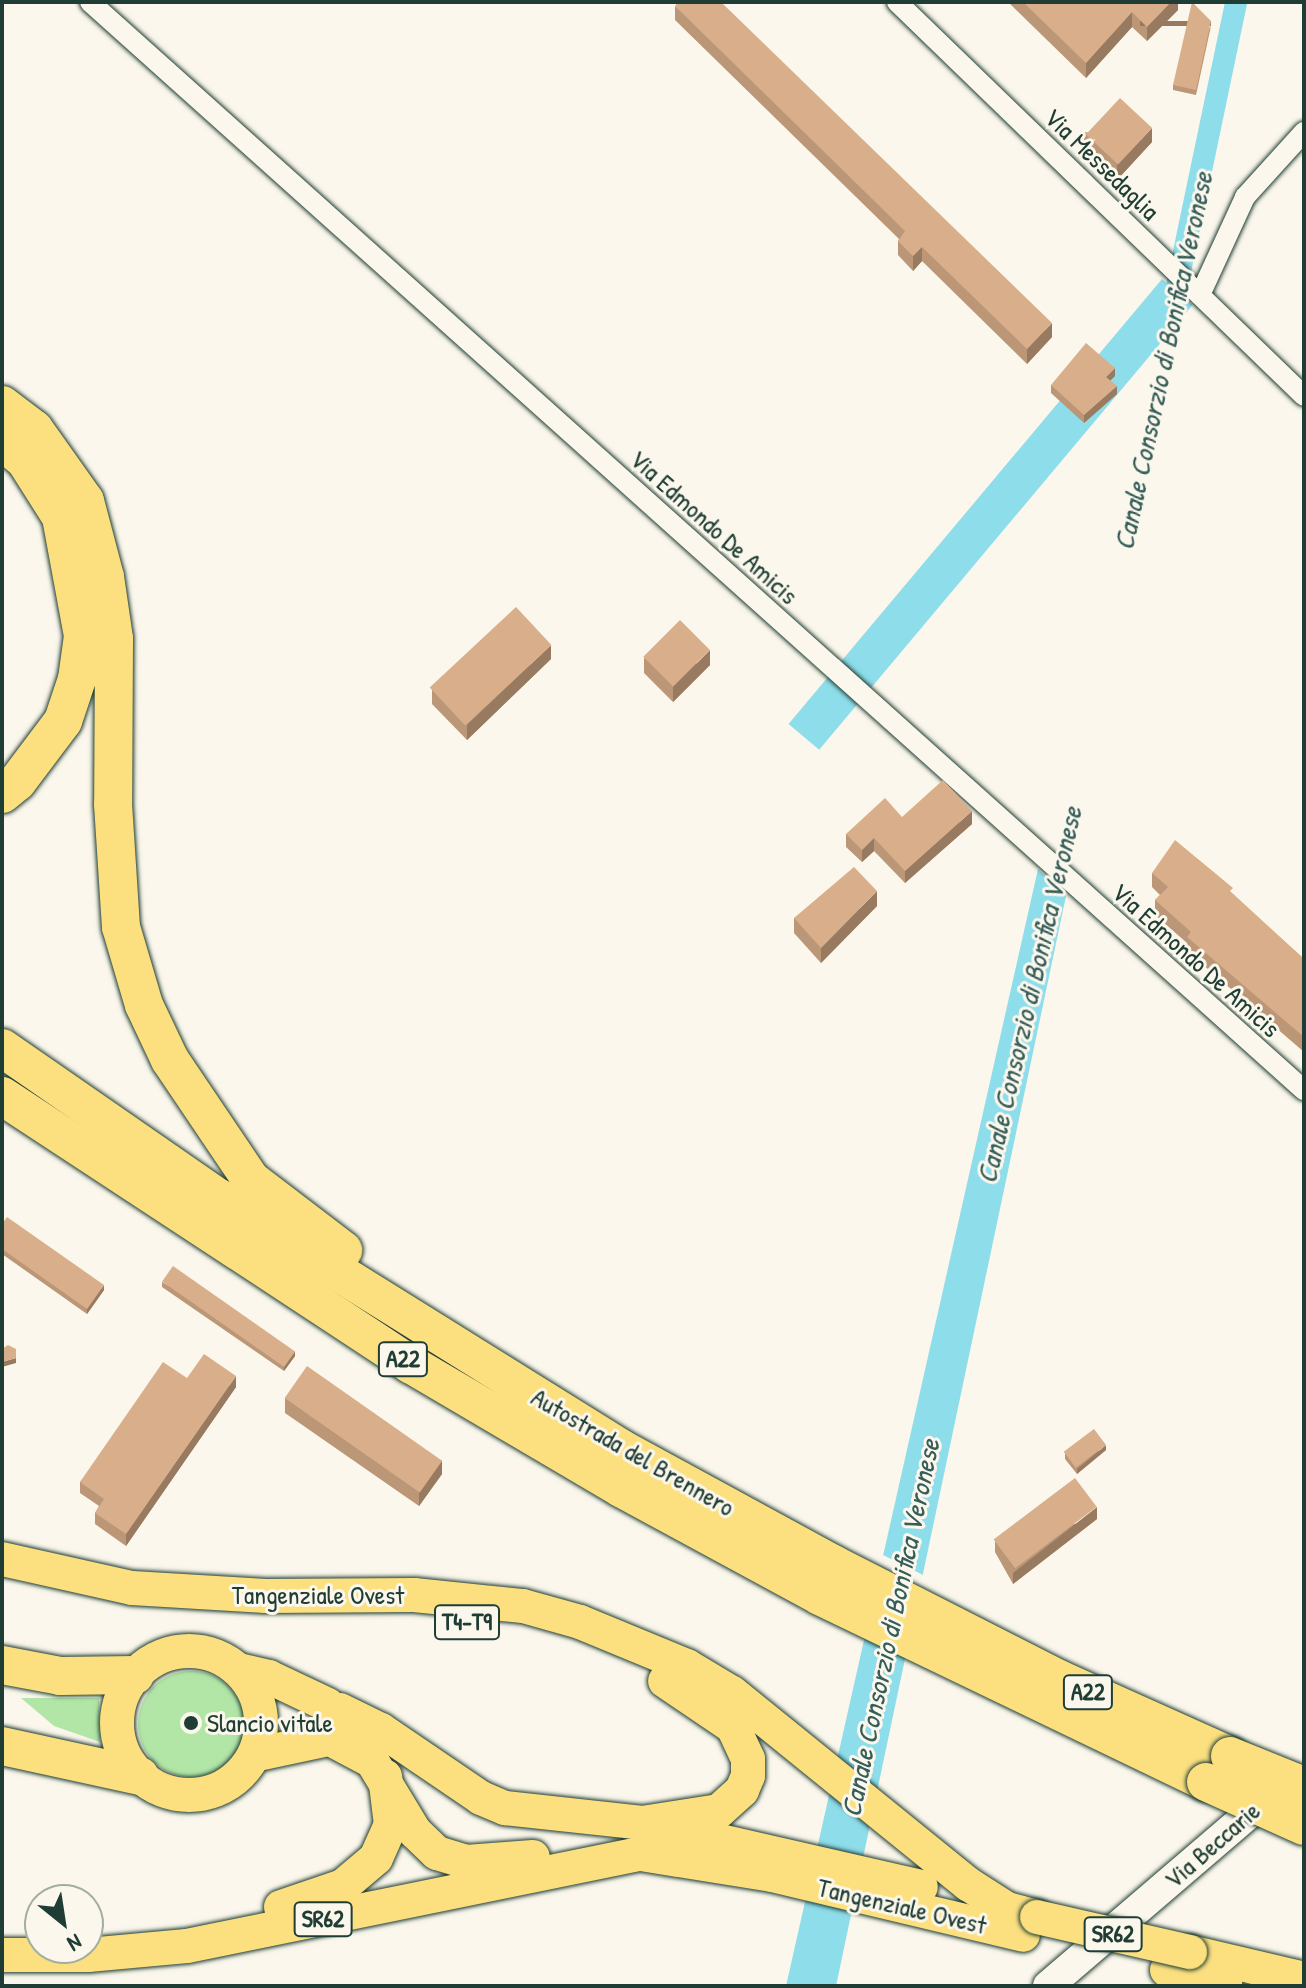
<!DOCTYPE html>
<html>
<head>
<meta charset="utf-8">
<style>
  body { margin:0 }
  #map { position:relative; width:1306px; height:1988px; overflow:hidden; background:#fbf7ec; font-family:"Patrick Hand",sans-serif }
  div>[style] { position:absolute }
  .green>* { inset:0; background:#b2e6a7 }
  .round { border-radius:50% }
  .water>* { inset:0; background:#8eddeb; transform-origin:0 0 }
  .pier>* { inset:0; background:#fbf7ec }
  .canal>* { height:22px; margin:-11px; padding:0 11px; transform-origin:11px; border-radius:11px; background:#8eddeb }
  .roads { filter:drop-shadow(0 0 2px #1f3d34) drop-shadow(0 0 2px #1f3d34) }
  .minor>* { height:20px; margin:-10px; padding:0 10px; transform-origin:10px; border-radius:10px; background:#fbf7ec }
  .secondary>* { height:30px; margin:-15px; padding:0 15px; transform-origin:15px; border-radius:15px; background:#fbf7ec }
  .trunk>* { height:34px; margin:-17px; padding:0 17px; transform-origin:17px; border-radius:17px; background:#fce080 }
  .trunk>.ring { margin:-17px; padding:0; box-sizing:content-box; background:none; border:34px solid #fce080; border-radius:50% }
  .motorway>* { height:38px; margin:-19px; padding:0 19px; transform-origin:19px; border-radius:19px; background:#fce080 }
  .bridges { filter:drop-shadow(0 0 2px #1f3d34) drop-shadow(0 0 2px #1f3d34) }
  .trunk-bridge>* { height:34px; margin:-17px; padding:0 17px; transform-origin:17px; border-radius:17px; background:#fce080 }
  .motorway-bridge>* { height:38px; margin:-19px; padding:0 19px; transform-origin:19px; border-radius:19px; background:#fce080 }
  .wall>* { inset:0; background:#bb9677 }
  .shaded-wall>* { inset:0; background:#987a61; transform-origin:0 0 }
  .building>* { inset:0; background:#d9ae8a; transform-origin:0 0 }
  .dots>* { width:22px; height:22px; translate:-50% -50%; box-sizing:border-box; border:4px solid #fbf7ec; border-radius:50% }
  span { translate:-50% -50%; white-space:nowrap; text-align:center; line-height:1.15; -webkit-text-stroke:6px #fbf7ec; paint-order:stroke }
  .shield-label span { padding:2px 6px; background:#fbf7ec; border:2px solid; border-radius:6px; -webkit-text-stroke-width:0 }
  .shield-label { font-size:24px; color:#1f3d34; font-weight:700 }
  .street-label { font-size:26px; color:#1f3d34 }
  .poi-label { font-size:26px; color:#1f3d34 }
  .left { translate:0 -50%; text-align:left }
  .water-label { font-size:28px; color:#355d59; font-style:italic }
  .frame { position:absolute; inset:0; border:4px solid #1f3d34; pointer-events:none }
  .north { position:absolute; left:24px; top:1884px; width:80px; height:80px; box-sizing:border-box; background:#fbf7ec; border:2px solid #a3ada2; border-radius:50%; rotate:150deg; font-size:22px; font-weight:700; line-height:32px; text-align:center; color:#1f3d34 }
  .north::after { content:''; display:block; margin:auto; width:28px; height:36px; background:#1f3d34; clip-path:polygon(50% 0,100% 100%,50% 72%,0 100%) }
</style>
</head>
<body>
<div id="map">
  <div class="green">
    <i class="round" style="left:138px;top:1671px;width:106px;height:106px"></i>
    <i style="clip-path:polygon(21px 1698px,99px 1698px,100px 1742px,54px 1726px)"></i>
  </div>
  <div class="water">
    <i style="left:1162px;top:279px;width:40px;height:581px;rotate:40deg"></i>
    <i style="clip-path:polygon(1038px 869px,1066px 896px,836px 1986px,786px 1986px)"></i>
  </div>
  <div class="pier">
    <i style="clip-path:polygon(879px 1553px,927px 1577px,910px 1655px,861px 1630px)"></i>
  </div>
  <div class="canal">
    <i style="left:1170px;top:319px;width:324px;rotate:-78.2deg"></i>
  </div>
  <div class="roads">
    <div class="minor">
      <i style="left:90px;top:2px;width:1630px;rotate:41.87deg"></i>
      <i style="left:897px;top:2px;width:566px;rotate:44.07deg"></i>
      <i style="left:1200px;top:295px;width:108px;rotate:-65.3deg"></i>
      <i style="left:1245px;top:197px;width:88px;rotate:-47.8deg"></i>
    </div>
    <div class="secondary">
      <i style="left:1048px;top:1986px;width:298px;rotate:-40.6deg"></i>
    </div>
    <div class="trunk">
      <i style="left:2px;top:1559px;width:133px;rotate:12.6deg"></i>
      <i style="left:132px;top:1588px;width:134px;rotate:3.4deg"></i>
      <i style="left:266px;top:1596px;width:148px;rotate:-0.4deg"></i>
      <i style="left:414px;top:1595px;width:110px;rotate:5.8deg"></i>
      <i style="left:523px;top:1606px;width:59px;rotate:15.7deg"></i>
      <i style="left:580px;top:1622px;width:116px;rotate:22.4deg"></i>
      <i style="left:687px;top:1666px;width:52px;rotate:31deg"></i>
      <i style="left:732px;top:1693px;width:304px;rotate:39deg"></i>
      <i style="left:968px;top:1884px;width:46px;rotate:32.7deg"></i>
      <i style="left:1007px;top:1909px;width:31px;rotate:15deg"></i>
      <i class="ring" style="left:117px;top:1651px;width:110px;height:110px"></i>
      <i style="left:239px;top:1670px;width:31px;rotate:13deg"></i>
      <i style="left:269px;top:1677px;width:65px;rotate:25.4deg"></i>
      <i style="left:340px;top:1710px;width:46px;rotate:26deg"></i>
      <i style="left:381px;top:1730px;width:121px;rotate:34.2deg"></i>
      <i style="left:481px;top:1798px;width:26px;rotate:23deg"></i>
      <i style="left:505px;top:1808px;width:138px;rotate:6.2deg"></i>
      <i style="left:642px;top:1823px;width:286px;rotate:12.9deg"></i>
      <i style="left:336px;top:1742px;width:41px;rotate:27.8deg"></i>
      <i style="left:372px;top:1761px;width:83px;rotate:58.8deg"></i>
      <i style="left:415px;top:1832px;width:30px;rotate:44deg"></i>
      <i style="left:437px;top:1853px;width:30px;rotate:17deg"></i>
      <i style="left:466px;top:1862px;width:67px;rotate:-4.3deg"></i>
      <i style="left:254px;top:1755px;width:72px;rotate:-12.1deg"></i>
      <i style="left:642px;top:1823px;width:78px;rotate:-8.9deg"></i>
      <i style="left:719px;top:1811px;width:31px;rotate:-42deg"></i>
      <i style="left:742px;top:1790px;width:15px;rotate:-67deg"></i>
      <i style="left:748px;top:1776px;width:17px;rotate:-90deg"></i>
      <i style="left:748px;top:1759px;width:35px;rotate:-115deg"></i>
      <i style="left:733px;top:1727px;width:82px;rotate:-145.9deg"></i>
      <i style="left:281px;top:1907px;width:65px;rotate:-18.7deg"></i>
      <i style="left:343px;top:1886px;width:43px;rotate:-40.3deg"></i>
      <i style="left:376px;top:1858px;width:36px;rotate:-66deg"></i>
      <i style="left:391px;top:1825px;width:49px;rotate:-97deg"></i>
      <i style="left:1190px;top:1952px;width:117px;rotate:13.3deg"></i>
      <i style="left:2px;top:1955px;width:86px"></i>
      <i style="left:88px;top:1955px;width:99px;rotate:-5.2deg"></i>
      <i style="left:187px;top:1946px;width:463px;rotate:-11.5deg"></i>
      <i style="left:641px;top:1854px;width:133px;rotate:9.1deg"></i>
      <i style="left:772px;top:1875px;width:258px;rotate:13.4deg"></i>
      <i style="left:1167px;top:1970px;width:60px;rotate:13.6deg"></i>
    </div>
    <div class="motorway">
      <i style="left:2px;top:405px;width:40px;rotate:37deg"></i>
      <i style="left:34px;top:429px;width:88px;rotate:54.7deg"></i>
      <i style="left:85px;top:501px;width:79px;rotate:75.3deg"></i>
      <i style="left:105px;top:577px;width:63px;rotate:81.7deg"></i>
      <i style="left:114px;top:639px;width:165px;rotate:90.3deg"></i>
      <i style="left:113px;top:804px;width:123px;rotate:86.3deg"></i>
      <i style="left:121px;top:927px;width:81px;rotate:73.6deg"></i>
      <i style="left:144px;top:1005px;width:61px;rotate:64.7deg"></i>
      <i style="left:170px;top:1060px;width:145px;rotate:56deg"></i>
      <i style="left:251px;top:1180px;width:116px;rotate:37.3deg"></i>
      <i style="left:2px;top:441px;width:30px;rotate:40deg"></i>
      <i style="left:25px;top:460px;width:67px;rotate:57.7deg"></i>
      <i style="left:61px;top:517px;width:121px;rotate:79.5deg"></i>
      <i style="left:83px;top:636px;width:43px;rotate:97.9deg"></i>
      <i style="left:77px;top:679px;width:44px;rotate:108.4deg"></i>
      <i style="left:63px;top:721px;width:76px;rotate:127deg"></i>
      <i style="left:17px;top:782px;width:19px;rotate:141deg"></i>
      <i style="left:2px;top:1048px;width:264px;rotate:34.7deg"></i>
      <i style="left:219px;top:1198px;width:475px;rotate:31.9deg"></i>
      <i style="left:622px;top:1449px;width:240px;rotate:28.6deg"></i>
      <i style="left:833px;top:1564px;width:254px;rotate:27deg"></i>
      <i style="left:1059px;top:1679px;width:188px;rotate:24.2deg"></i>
      <i style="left:2px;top:1096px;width:490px;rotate:33.3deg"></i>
      <i style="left:412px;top:1365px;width:243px;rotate:30.5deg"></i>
      <i style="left:621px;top:1488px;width:226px;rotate:28.5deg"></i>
      <i style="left:820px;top:1596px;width:428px;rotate:25.7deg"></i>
      <i style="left:2px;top:1665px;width:59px;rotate:10.7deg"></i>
      <i style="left:60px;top:1676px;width:75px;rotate:-0.8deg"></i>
      <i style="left:2px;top:1746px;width:141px;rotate:12.3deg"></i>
    </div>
  </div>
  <div class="bridges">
    <div class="trunk-bridge">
      <i style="left:1037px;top:1917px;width:157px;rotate:12.9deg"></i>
    </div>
    <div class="motorway-bridge">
      <i style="left:1230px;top:1756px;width:80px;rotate:22.1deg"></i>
      <i style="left:1206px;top:1782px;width:107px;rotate:24.2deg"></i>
    </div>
  </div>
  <div class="wall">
    <i style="clip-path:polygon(1008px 2px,1178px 2px,1178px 10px,1147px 41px,1132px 27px,1086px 78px)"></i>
    <i style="clip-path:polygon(675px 6px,1052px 337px,1027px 364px,922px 261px,913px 271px,898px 255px,898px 241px,899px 239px,675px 20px)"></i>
    <i style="clip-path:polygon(1211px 26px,1196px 95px,1173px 90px,1173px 85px)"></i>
    <i style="clip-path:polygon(1084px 132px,1152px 142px,1117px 180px,1084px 147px)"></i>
    <i style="clip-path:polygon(1115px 376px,1110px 380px,1117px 394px,1084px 423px,1051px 393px,1051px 385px)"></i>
    <i style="clip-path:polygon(644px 658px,710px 665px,673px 702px,644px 673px)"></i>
    <i style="clip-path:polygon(551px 659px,467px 740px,432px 704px,432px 690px)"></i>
    <i style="clip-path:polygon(902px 817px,972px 824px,905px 883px,874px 851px,862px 862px,846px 847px,846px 834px)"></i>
    <i style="clip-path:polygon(1152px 873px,1233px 895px,1304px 959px,1304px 1052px,1187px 951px,1187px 943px,1155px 915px,1155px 900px,1160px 895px,1152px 887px)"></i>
    <i style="clip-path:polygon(877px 906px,821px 963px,794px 933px,794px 918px)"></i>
    <i style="clip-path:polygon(2px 1224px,104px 1290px,87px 1314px,2px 1254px)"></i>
    <i style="clip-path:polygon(162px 1282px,295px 1356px,284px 1371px,162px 1287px)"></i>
    <i style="clip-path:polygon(187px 1378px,236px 1387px,126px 1546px,95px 1524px,95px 1513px,99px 1506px,80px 1493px,80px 1482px)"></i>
    <i style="clip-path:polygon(285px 1398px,442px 1474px,419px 1506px,285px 1413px)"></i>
    <i style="clip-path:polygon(1106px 1450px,1077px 1474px,1065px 1459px,1065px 1454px)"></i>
    <i style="clip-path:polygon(1097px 1519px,1013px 1584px,995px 1552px,995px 1541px)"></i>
  </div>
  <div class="shaded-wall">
    <i style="clip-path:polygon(1171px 2px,1178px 2px,1178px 10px,1147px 41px,1147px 27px)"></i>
    <i style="clip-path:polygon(1132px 12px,1132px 27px,1086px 78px,1086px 63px)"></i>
    <i style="left:1211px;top:21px;width:5px;height:71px;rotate:90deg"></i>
    <i style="clip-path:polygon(1152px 128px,1152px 142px,1117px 180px,1117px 165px)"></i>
    <i style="clip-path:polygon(922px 247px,922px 261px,913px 271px,913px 256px)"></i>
    <i style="clip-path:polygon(1052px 323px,1052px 337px,1027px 364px,1027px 349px)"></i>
    <i style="clip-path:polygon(1115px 368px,1115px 376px,1106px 385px,1106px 377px)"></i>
    <i style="clip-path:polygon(1117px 386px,1117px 394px,1084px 423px,1084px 415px)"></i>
    <i style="clip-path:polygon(551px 645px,551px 659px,467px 740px,467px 725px)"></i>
    <i style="clip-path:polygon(710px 650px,710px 665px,673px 702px,673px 687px)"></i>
    <i style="clip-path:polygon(972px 811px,972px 824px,905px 883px,905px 871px)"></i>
    <i style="clip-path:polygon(874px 838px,874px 851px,862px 862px,862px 850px)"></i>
    <i style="clip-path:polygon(877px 891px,877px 906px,821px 963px,821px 948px)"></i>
    <i style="clip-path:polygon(104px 1285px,104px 1290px,87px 1314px,87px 1309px)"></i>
    <i style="clip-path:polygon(295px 1351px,295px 1356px,284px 1371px,284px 1366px)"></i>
    <i style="clip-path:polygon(16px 1358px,16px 1363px,2px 1367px,2px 1362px)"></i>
    <i style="clip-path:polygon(236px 1376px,236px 1387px,126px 1546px,126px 1534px)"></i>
    <i style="clip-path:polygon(1106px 1445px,1106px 1450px,1077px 1474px,1077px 1469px)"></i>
    <i style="clip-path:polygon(442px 1460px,442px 1474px,419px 1506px,419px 1492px)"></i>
    <i style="clip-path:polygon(1097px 1507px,1097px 1519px,1013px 1584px,1013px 1573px)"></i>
  </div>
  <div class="building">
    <i style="clip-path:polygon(678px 2px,721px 2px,1052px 323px,1027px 349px,922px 247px,913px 256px,898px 241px,905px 231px,675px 6px)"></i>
    <i style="clip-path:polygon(1023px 2px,1171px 2px,1147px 27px,1132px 12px,1086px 63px)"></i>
    <i style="clip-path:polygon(1192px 2px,1211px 21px,1196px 90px,1173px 85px)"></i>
    <i style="left:1120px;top:98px;width:44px;height:50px;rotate:43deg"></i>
    <i style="clip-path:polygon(1086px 343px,1115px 368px,1106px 377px,1117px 386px,1084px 415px,1051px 385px)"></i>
    <i style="left:516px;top:607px;width:52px;height:118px;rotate:47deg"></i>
    <i style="left:680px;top:620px;width:42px;height:52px;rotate:45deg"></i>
    <i style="clip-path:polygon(943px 780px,972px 811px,905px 871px,874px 838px,862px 850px,846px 834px,885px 798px,902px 817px)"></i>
    <i style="clip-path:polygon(1175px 840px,1233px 888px,1230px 891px,1304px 959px,1304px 1037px,1187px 937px,1191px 932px,1155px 900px,1168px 887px,1152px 873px)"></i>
    <i style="clip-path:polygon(854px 867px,877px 891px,821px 948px,794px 918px)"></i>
    <i style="clip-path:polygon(7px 1217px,104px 1285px,87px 1309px,2px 1249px,2px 1224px)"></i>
    <i style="left:173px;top:1266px;width:149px;height:19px;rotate:35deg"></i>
    <i style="clip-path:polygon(8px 1345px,16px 1349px,16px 1358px,2px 1362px,2px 1349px)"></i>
    <i style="clip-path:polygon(204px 1354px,236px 1376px,126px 1534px,95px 1513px,104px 1499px,80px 1482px,163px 1362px,187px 1378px)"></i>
    <i style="left:307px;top:1366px;width:165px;height:39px;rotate:35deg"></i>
    <i style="left:1094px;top:1429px;width:20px;height:38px;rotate:53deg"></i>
    <i style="left:1075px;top:1478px;width:36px;height:102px;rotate:53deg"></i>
  </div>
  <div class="dots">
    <i style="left:191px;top:1723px;background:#1f3d34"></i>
  </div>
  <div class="shield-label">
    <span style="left:403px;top:1359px">A22</span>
    <span style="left:467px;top:1622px">T4-T9</span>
    <span style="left:1088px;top:1692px">A22</span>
    <span style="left:323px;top:1919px">SR62</span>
    <span style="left:1113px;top:1934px">SR62</span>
  </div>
  <div class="street-label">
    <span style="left:1102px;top:164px;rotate:44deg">Via Messedaglia</span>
    <span style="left:714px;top:527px;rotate:42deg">Via Edmondo De Amicis</span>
    <span style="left:1196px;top:960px;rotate:42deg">Via Edmondo De Amicis</span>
    <span style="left:633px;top:1452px;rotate:30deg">Autostrada del Brennero</span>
    <span style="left:318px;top:1595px">Tangenziale Ovest</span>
    <span style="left:1212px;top:1845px;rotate:-41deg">Via Beccarie</span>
    <span style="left:902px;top:1906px;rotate:13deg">Tangenziale Ovest</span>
  </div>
  <div class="poi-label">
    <span class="left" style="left:207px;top:1723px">Slancio vitale</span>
  </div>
  <div class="water-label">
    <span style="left:1163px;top:361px;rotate:-78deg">Canale Consorzio di Bonifica Veronese</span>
    <span style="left:1029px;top:995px;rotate:-77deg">Canale Consorzio di Bonifica Veronese</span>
    <span style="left:890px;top:1628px;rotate:-78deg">Canale Consorzio di Bonifica Veronese</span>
  </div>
  <div class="frame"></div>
  <div class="north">N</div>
</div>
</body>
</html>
